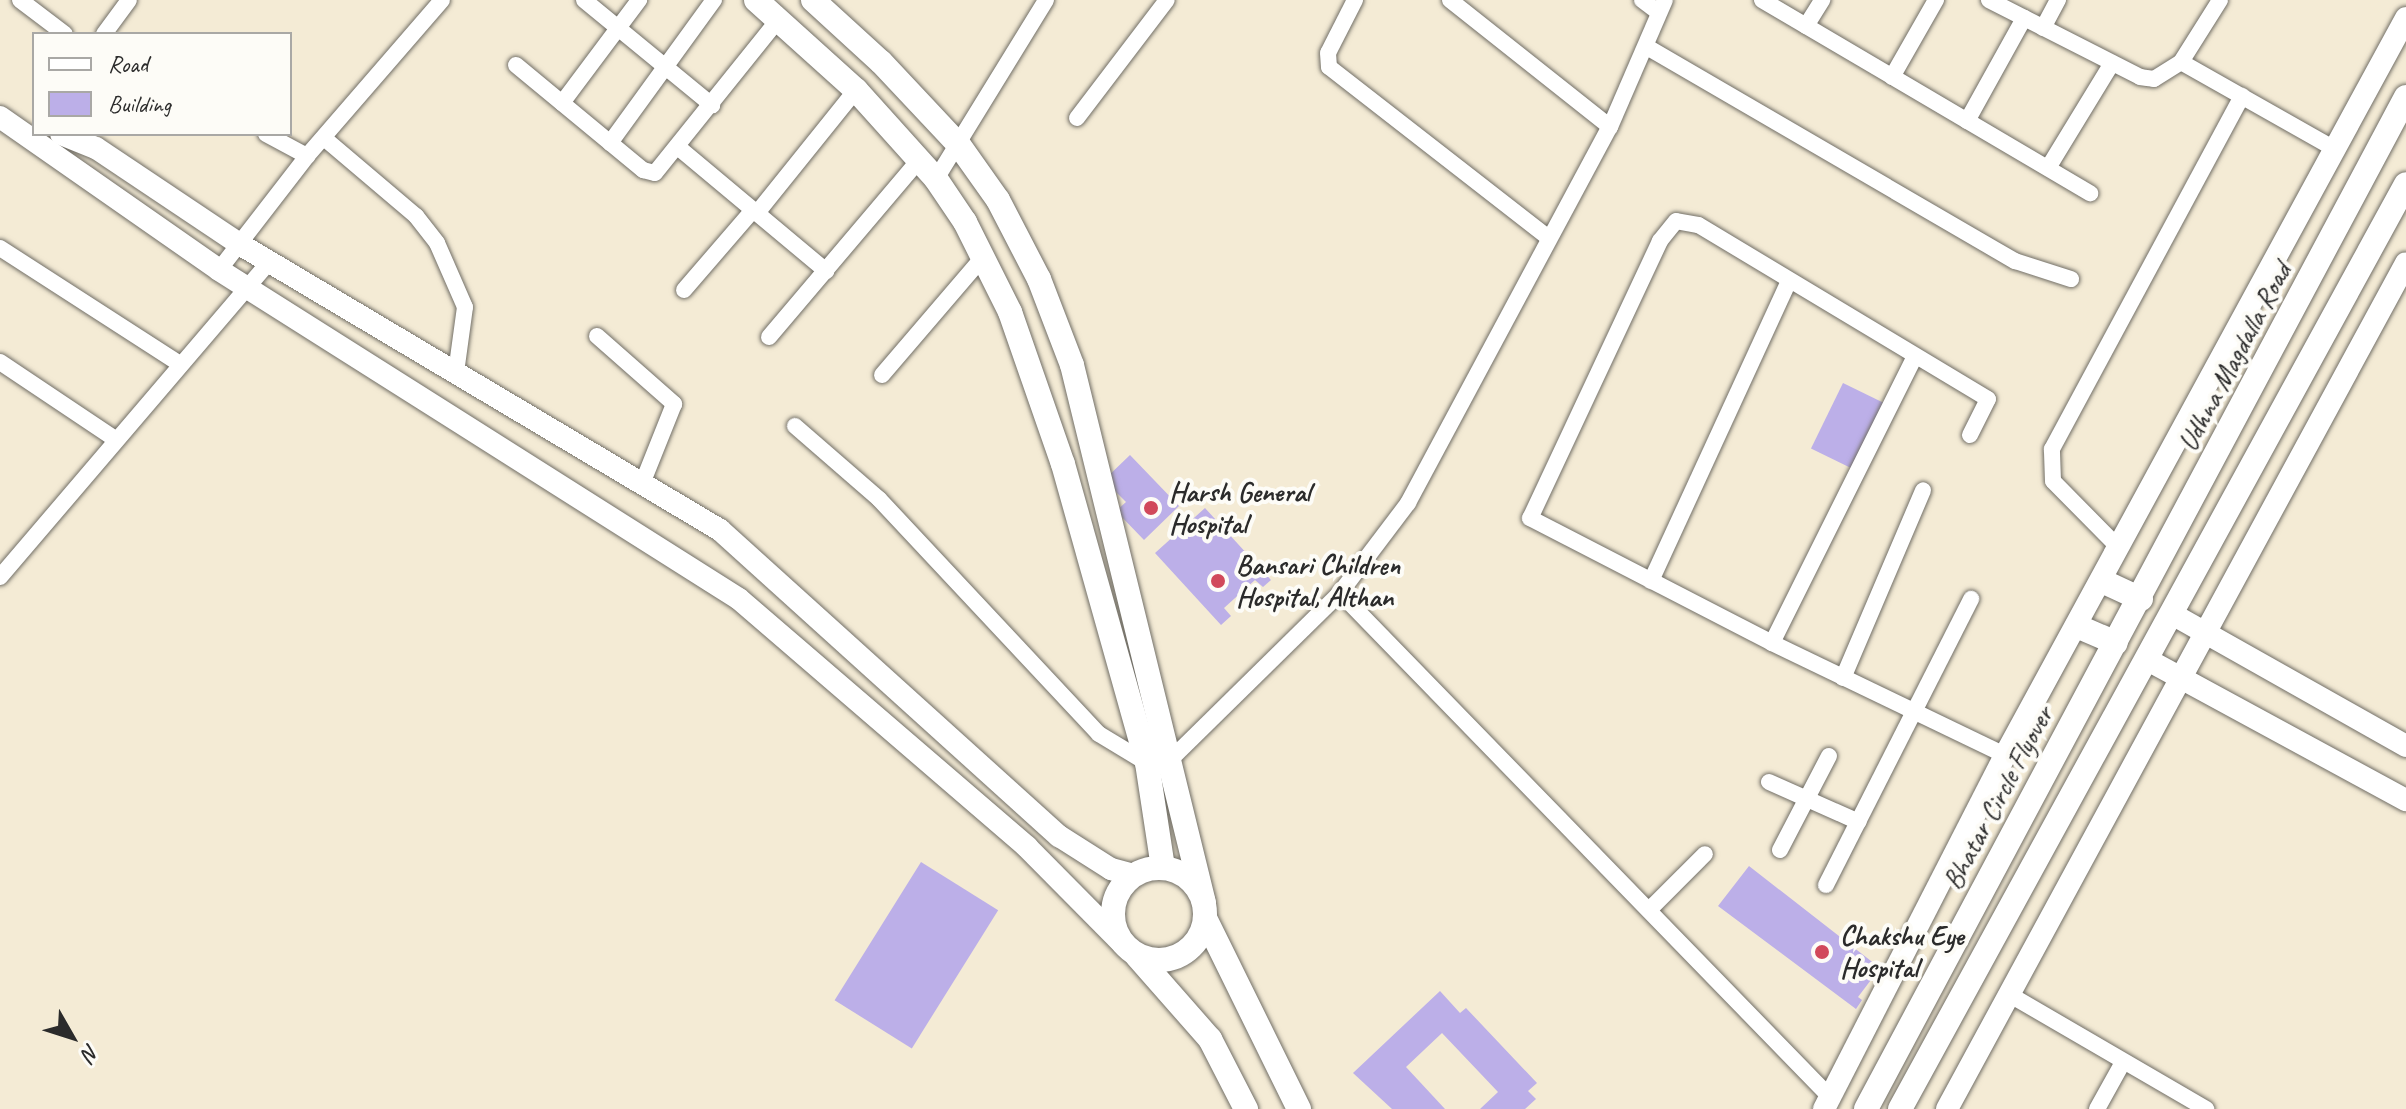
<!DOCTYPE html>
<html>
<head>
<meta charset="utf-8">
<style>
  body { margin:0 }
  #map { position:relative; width:2406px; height:1109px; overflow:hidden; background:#f4ebd5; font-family:Caveat,sans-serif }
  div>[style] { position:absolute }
  .building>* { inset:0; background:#bcafe8; transform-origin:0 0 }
  .roads { filter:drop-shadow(0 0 2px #716e66) drop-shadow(0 0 2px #716e66) }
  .minor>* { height:16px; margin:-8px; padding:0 8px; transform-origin:8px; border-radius:8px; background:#fff }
  .tertiary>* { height:22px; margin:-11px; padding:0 11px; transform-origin:11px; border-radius:11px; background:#fff }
  .secondary>* { height:24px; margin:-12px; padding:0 12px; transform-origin:12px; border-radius:12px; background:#fff }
  .secondary>.ring { margin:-12px; padding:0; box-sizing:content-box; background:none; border:24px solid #fff; border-radius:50% }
  .dots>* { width:22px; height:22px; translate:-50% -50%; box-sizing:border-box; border:4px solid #fdfcf7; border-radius:50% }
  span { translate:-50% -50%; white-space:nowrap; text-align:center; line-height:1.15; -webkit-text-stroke:8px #fdfcf7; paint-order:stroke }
  .street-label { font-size:28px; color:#2b2b2b }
  .poi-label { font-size:28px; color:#2b2b2b; font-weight:700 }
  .left { translate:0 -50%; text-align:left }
  .legend { position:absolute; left:32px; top:32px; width:260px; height:104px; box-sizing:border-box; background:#fdfcf7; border:2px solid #a9a8a5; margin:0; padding:10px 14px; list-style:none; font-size:24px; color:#2b2b2b }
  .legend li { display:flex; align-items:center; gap:16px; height:40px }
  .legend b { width:40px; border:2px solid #a9a8a5 }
  .north { position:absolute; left:32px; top:997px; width:80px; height:80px; -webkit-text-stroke:6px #fdfcf7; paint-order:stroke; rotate:129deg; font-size:22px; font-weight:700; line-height:32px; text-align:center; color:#2b2b2b }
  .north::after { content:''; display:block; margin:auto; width:28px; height:36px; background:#2b2b2b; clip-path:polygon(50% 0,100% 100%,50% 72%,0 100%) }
</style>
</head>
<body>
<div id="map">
  <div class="building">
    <i style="left:1843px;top:383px;width:49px;height:73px;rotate:26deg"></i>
    <i style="clip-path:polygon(1130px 455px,1179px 506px,1144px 540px,1116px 511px,1126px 502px,1104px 480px)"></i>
    <i style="clip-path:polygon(1205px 508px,1271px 580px,1263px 587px,1255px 580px,1224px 608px,1231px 616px,1221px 625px,1155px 553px)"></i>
    <i style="left:921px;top:862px;width:91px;height:163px;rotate:32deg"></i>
    <i style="clip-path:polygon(1749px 866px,1880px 968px,1858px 997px,1862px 1000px,1856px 1009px,1718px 906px)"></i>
    <i style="clip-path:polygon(1440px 991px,1460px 1013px,1466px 1008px,1537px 1083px,1528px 1091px,1536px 1099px,1525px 1109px,1480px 1109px,1498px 1092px,1442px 1033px,1406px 1067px,1445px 1109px,1392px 1109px,1353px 1073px)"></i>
  </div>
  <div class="roads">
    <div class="minor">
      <i style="left:20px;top:0;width:56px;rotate:37.1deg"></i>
      <i style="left:584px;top:0;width:166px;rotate:39.4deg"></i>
      <i style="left:1355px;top:0;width:59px;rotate:117deg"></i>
      <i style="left:1328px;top:53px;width:14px;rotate:86deg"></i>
      <i style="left:1329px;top:67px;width:276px;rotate:37.9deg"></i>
      <i style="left:1450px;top:0;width:204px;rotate:38.4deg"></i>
      <i style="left:1642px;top:0;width:21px;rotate:37deg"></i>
      <i style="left:1762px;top:0;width:381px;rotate:30.5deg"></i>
      <i style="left:1989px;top:0;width:169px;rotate:27deg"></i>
      <i style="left:2140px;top:77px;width:14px;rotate:8deg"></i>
      <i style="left:2154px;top:79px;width:32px;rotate:-32deg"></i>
      <i style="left:2181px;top:62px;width:73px;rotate:-57.8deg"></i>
      <i style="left:1806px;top:26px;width:31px;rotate:-58deg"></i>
      <i style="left:2043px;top:28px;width:32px;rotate:-62deg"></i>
      <i style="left:104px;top:34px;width:42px;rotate:-53.7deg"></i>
      <i style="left:1647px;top:47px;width:426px;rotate:30.2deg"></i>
      <i style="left:2015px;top:261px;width:59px;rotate:17.8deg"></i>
      <i style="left:2181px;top:62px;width:177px;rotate:29.5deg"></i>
      <i style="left:516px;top:65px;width:165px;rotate:39.6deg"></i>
      <i style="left:643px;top:170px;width:12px;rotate:14deg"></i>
      <i style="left:655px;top:173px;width:196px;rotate:-51.2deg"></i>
      <i style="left:1892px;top:77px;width:89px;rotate:-60.3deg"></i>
      <i style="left:562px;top:103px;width:129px;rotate:-53.2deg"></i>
      <i style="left:1077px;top:118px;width:148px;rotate:-52.7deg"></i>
      <i style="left:1967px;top:121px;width:118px;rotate:-61deg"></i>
      <i style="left:266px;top:134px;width:47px;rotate:28.2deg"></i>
      <i style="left:324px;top:138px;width:121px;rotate:40.3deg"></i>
      <i style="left:416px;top:216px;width:34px;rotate:52deg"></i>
      <i style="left:437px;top:243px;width:70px;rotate:66.4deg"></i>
      <i style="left:465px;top:307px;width:67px;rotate:97.8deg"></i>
      <i style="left:610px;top:143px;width:177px;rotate:-54deg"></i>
      <i style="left:679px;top:148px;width:192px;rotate:39.9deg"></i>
      <i style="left:2048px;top:168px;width:123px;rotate:-58.6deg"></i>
      <i style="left:936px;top:179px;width:210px;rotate:-58.4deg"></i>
      <i style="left:757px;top:213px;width:158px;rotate:-51.2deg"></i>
      <i style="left:0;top:248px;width:214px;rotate:32.8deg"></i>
      <i style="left:219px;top:270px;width:144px;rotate:-52.3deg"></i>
      <i style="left:307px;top:156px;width:206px;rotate:-49.1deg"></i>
      <i style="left:684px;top:290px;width:106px;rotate:-49.2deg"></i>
      <i style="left:597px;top:336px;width:103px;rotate:41.4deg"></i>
      <i style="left:674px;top:404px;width:86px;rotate:111.8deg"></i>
      <i style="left:769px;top:337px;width:233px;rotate:-49.7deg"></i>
      <i style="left:0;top:362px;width:138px;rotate:33.8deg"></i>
      <i style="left:882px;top:375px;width:157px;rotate:-49.4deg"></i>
      <i style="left:795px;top:426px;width:111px;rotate:41deg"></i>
      <i style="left:879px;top:499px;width:322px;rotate:46.9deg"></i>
      <i style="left:1099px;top:734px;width:56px;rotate:31.1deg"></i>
      <i style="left:1970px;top:435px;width:40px;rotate:-63.4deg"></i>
      <i style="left:1988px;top:399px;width:338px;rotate:-149deg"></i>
      <i style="left:1698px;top:225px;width:22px;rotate:-170deg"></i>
      <i style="left:1676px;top:221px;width:26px;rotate:129deg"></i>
      <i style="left:1660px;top:241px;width:306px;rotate:115.1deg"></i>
      <i style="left:1530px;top:518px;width:272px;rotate:27.3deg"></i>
      <i style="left:1772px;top:643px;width:259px;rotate:25.7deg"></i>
      <i style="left:2119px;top:548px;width:94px;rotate:-134.6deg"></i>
      <i style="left:2053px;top:481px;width:32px;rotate:-92deg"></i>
      <i style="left:2052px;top:449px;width:401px;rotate:-61.7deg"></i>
      <i style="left:0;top:577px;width:414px;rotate:-49.5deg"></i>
      <i style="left:1651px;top:581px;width:330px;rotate:-65.3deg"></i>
      <i style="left:1340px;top:593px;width:704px;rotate:45.81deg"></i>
      <i style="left:1772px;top:643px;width:318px;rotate:-63.5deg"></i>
      <i style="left:1843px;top:678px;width:204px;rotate:-66.9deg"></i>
      <i style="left:1164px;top:766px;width:247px;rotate:-44.5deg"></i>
      <i style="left:1340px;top:593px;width:113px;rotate:-52.9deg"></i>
      <i style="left:1408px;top:503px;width:427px;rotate:-61.8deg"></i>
      <i style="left:1610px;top:127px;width:138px;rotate:-66.6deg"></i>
      <i style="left:1769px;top:782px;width:98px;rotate:24deg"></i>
      <i style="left:1780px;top:850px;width:106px;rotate:-62.5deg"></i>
      <i style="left:1826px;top:885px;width:321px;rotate:-63.1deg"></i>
      <i style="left:1649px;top:910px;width:79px;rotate:-45deg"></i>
      <i style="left:2012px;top:996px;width:225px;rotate:30.2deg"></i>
      <i style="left:2097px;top:1109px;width:54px;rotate:-61deg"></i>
    </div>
    <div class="tertiary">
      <i style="left:0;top:117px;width:267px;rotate:34.9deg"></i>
      <i style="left:219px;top:270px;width:615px;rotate:32.32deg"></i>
      <i style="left:739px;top:599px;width:380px;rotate:40.7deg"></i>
      <i style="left:1027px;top:847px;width:136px;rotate:45.3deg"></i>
      <i style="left:61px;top:134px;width:38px;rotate:22deg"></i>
      <i style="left:96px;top:148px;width:174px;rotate:33.8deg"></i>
      <i style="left:241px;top:245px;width:557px;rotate:30.75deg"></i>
      <i style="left:720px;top:530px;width:457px;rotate:42.1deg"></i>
      <i style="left:1059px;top:836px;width:62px;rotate:32.4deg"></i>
      <i style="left:1111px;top:869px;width:24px;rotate:15deg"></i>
      <i style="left:2172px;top:614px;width:269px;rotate:29.4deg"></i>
      <i style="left:2146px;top:659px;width:296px;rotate:28.5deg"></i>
      <i style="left:1824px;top:1109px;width:398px;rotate:-62.9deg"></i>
      <i style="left:2005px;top:755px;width:839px;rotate:-61.45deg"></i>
      <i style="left:1947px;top:1109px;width:962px;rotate:-61.52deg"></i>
    </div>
    <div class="secondary">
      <i style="left:756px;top:0;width:135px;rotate:42deg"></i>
      <i style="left:856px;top:90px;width:120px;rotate:48deg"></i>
      <i style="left:936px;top:179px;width:52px;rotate:56deg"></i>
      <i style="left:965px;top:222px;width:101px;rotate:63.4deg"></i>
      <i style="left:1010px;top:312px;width:161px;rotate:70.8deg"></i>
      <i style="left:1063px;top:464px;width:311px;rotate:74.3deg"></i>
      <i style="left:1147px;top:763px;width:106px;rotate:81.3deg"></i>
      <i style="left:813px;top:0;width:92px;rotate:42.4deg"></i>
      <i style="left:881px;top:62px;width:114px;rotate:46.8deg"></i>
      <i style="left:959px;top:145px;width:67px;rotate:54.7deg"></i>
      <i style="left:998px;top:200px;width:89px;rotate:62.6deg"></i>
      <i style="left:1039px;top:279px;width:92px;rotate:69deg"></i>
      <i style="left:1072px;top:365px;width:554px;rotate:76.21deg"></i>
      <i style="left:2102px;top:581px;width:43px;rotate:24.8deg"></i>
      <i style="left:2079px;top:627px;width:40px;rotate:23.4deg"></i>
      <i class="ring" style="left:1113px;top:868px;width:68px;height:68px"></i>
      <i style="left:1205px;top:918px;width:213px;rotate:63.8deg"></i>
      <i style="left:1137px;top:956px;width:111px;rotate:48.7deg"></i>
      <i style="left:1210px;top:1039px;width:79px;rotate:62.8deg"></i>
      <i style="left:1866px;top:1109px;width:1147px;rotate:-61.92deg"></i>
      <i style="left:1900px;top:1109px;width:1054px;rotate:-61.32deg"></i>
    </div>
  </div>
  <div class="dots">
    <i style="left:1151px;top:508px;background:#d1495b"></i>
    <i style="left:1218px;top:581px;background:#d1495b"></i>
    <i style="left:1822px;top:952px;background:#d1495b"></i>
  </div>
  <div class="street-label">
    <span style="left:2235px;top:357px;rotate:-62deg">Udhna Magdalla Road</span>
    <span style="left:1998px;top:798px;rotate:-62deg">Bhatar Circle Flyover</span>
  </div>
  <div class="poi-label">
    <span class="left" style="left:1169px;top:508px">Harsh General<br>Hospital</span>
    <span class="left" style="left:1236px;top:581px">Bansari Children<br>Hospital, Althan</span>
    <span class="left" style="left:1840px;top:952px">Chakshu Eye<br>Hospital</span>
  </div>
  <ul class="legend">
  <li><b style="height:10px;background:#fff"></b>Road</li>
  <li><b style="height:22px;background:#bcafe8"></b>Building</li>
  </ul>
  <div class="north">N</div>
</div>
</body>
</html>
